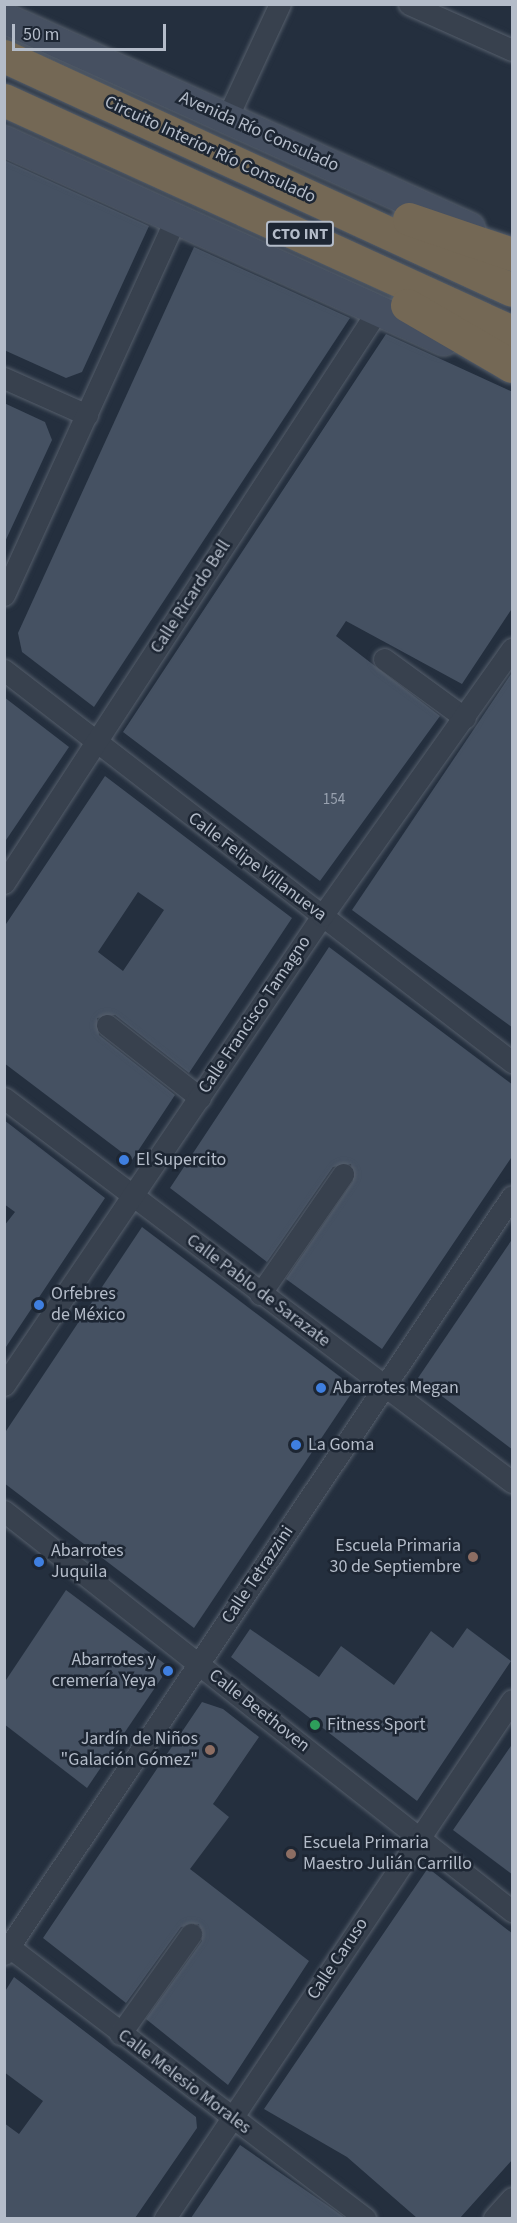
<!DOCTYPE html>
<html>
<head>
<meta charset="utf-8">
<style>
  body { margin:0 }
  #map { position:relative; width:517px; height:2223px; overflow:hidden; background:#242f3e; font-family:"Source Sans 3",sans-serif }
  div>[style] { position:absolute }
  .building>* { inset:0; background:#455162 }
  .roads { filter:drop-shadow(0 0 2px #565f6c) drop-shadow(0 0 2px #565f6c) }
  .minor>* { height:21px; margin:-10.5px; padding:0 10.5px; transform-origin:10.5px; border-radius:10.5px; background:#38414e }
  .secondary>* { height:30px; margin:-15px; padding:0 15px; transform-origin:15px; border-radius:15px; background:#465061 }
  .motorway>* { height:33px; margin:-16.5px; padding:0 16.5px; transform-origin:16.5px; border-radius:16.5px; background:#746855 }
  .dots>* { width:16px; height:16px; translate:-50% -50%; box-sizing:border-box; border:3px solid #1d2633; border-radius:50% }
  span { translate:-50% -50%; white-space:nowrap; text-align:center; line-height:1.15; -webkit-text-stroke:5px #1d2633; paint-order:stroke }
  .number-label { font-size:15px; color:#98a1af }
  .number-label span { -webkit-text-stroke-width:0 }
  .shield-label span { padding:2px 4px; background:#1d2633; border:2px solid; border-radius:4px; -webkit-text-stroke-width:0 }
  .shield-label { font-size:16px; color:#b4bcc9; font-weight:700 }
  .street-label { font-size:18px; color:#b4bcc9 }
  .poi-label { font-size:18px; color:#b4bcc9 }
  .left { translate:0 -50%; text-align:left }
  .right { translate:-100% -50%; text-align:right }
  .frame { position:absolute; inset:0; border:6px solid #b4bcc9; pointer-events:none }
  .scale { position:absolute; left:12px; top:24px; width:154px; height:27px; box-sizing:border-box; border:3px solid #b4bcc9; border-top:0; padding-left:8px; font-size:18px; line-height:21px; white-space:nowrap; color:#b4bcc9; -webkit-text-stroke:4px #1d2633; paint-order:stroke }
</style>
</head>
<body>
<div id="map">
  <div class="building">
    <i style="clip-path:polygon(4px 160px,149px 226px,82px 372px,66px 378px,4px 350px)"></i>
    <i style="clip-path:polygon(194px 247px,350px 318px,94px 707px,22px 652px,18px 633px)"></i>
    <i style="clip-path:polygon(386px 334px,513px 392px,513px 607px,462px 684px,346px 621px,336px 636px,440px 716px,320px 881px,123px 732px)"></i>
    <i style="clip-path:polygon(4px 403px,45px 422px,52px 440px,4px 544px)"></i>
    <i style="clip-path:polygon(513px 671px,513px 1028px,352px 910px)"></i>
    <i style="clip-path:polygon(4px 697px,69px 747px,4px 843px)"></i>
    <i style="clip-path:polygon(evenodd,105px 776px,292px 918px,189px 1073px,115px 1015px,97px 1018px,99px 1035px,175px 1095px,132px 1160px,4px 1063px,4px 927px,105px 776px,138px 892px,164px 910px,123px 971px,98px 952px,138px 892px)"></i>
    <i style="clip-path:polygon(329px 947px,513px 1085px,513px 1155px,382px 1349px,286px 1279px,353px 1181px,351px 1164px,333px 1167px,267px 1262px,170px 1188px)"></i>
    <i style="clip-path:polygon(4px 1120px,105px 1198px,4px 1350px,4px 1226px,15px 1212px,4px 1204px)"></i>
    <i style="clip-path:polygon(142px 1227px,355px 1388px,194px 1628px,4px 1483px,4px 1434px)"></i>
    <i style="clip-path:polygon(513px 1238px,513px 1450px,418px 1378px)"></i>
    <i style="clip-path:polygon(66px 1590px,169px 1667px,87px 1788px,4px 1724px,4px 1683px)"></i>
    <i style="clip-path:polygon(467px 1628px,511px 1661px,417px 1801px,231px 1657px,250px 1629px,319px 1677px,341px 1646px,394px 1685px,431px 1631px,453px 1648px)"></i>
    <i style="clip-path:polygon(202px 1702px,223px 1709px,259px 1737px,213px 1804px,229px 1817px,190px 1869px,309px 1961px,228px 2085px,146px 2019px,202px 1941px,199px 1924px,181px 1927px,126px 2003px,43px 1938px)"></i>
    <i style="clip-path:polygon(513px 1743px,513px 1875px,453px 1830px)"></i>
    <i style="clip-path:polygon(428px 1868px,513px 1934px,513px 2159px,460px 2218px,417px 2218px,347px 2157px,264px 2109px)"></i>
    <i style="clip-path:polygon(14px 1977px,196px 2117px,197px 2128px,135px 2218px,4px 2218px,4px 2123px,19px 2134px,43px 2101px,4px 2072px,4px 1993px)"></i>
    <i style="clip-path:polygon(240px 2145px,327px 2205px,345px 2218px,191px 2218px)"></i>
  </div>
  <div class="roads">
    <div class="minor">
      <i style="left:409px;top:4px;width:113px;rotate:24.1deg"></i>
      <i style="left:227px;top:118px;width:126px;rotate:-65.1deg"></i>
      <i style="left:4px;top:378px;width:91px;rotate:24deg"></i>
      <i style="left:4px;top:595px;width:413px;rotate:-65.5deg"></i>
      <i style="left:384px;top:659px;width:100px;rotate:36.1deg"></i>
      <i style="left:4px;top:670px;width:642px;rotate:37.66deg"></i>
      <i style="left:4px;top:883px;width:683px;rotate:-56.89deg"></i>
      <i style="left:107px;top:1025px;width:118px;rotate:38.1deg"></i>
      <i style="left:4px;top:1098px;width:637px;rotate:37.09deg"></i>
      <i style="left:260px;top:1294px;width:146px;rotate:-55.3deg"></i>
      <i style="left:4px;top:1385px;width:567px;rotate:-55.86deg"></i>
      <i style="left:322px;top:916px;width:328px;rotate:-54.6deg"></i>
      <i style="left:4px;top:1511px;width:647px;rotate:38.22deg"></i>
      <i style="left:4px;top:1943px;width:454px;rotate:37.3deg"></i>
      <i style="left:4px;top:1954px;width:912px;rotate:-56.17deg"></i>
      <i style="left:120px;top:2034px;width:123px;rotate:-54.6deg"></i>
      <i style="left:165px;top:2218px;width:623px;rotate:-56.18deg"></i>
      <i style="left:494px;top:2218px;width:27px;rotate:-48deg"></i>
    </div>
    <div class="secondary">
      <i style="left:4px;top:18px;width:511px;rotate:24.26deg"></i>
      <i style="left:4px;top:141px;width:483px;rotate:24.4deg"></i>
    </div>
    <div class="motorway">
      <i style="left:4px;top:56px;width:559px;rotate:24.73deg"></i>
      <i style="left:4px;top:100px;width:558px;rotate:24.55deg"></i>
      <i style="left:409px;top:219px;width:109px;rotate:18.8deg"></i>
      <i style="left:407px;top:305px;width:121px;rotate:30.2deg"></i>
    </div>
  </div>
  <div class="dots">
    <i style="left:124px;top:1160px;background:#3f7fe0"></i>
    <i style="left:39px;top:1305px;background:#3f7fe0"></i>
    <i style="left:321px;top:1388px;background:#3f7fe0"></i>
    <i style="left:296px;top:1445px;background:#3f7fe0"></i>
    <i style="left:473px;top:1557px;background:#8d6e63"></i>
    <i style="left:39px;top:1562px;background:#3f7fe0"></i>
    <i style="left:168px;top:1671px;background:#3f7fe0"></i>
    <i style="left:315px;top:1725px;background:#2e9e5b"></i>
    <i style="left:210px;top:1750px;background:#8d6e63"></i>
    <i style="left:291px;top:1854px;background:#8d6e63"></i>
  </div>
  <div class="number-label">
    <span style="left:334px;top:800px">154</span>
  </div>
  <div class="shield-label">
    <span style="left:300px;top:234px">CTO INT</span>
  </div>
  <div class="street-label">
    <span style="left:259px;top:132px;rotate:24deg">Avenida Río Consulado</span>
    <span style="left:210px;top:150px;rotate:25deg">Circuito Interior Río Consulado</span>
    <span style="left:191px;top:597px;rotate:-57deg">Calle Ricardo Bell</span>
    <span style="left:257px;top:867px;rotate:37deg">Calle Felipe Villanueva</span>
    <span style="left:255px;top:1015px;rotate:-56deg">Calle Francisco Tamagno</span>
    <span style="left:258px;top:1291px;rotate:37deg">Calle Pablo de Sarazate</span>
    <span style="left:258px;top:1575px;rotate:-56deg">Calle Tetrazzini</span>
    <span style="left:259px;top:1711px;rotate:38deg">Calle Beethoven</span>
    <span style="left:338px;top:1959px;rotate:-56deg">Calle Caruso</span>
    <span style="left:184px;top:2082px;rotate:37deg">Calle Melesio Morales</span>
  </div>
  <div class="poi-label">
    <span class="left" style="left:136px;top:1160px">El Supercito</span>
    <span class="left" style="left:51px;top:1305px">Orfebres<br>de México</span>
    <span class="left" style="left:333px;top:1388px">Abarrotes Megan</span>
    <span class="left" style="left:308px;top:1445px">La Goma</span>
    <span class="right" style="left:461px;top:1557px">Escuela Primaria<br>30 de Septiembre</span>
    <span class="left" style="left:51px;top:1562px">Abarrotes<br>Juquila</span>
    <span class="right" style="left:156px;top:1671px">Abarrotes y<br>cremería Yeya</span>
    <span class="left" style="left:327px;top:1725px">Fitness Sport</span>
    <span class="right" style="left:198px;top:1750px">Jardín de Niños<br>"Galación Gómez"</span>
    <span class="left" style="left:303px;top:1854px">Escuela Primaria<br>Maestro Julián Carrillo</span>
  </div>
  <div class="frame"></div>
  <div class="scale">50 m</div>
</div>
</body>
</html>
